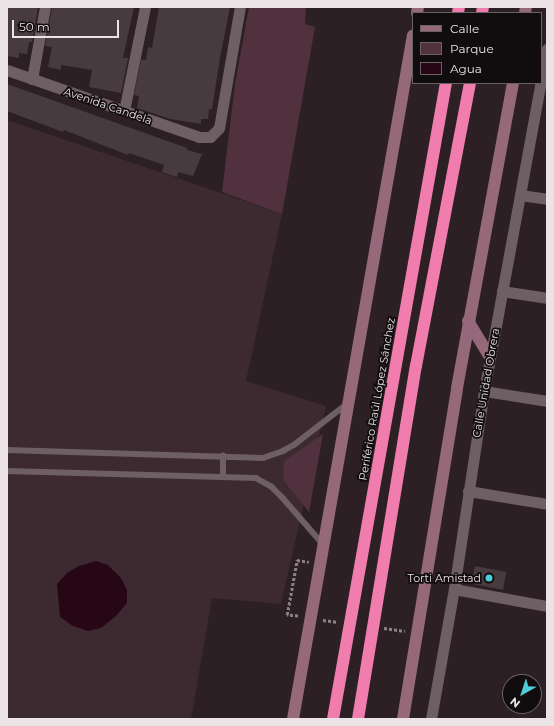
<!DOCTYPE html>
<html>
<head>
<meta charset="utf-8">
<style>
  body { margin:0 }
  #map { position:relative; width:554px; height:726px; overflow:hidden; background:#2c2025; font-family:Montserrat,sans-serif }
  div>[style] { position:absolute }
  .built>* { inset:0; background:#3c2a30 }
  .green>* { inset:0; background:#50313d }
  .water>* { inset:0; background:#270616 }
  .building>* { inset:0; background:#483b40; transform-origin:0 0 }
  .path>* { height:2.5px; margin-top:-1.25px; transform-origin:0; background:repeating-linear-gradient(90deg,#8d8387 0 3px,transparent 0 5px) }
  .lane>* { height:5.5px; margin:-2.75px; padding:0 2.75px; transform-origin:2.75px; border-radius:2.75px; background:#6d5f64 }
  .street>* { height:11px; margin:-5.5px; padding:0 5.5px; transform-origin:5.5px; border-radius:5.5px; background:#6d5f64 }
  .secondary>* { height:12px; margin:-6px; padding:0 6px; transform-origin:6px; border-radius:6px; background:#95687a }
  .highway>* { height:12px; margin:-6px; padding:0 6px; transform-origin:6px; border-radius:6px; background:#f17daf }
  .dots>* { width:11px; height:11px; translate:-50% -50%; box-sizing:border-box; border:2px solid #110c0e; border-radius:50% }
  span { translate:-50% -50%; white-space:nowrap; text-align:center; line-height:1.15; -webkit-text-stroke:3.5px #110c0e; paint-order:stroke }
  .street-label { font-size:11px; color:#ece3e6 }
  .poi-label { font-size:11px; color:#ece3e6 }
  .right { translate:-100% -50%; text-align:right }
  .frame { position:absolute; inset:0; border:8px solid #ece3e6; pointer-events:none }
  .legend { position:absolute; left:412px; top:12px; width:130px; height:72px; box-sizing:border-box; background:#110c0e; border:1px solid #696264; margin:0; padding:5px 7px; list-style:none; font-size:12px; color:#ece3e6 }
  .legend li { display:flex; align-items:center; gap:8px; height:20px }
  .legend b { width:20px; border:1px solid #696264 }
  .north { position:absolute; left:502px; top:674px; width:40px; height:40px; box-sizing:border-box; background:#110c0e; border:1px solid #696264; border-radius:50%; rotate:219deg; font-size:11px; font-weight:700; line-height:16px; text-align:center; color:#ece3e6 }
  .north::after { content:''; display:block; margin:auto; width:14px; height:18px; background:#52cbd8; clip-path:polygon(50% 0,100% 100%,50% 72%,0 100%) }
  .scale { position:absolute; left:12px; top:20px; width:107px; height:18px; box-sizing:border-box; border:2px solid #ece3e6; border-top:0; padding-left:5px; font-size:12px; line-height:14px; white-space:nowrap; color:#ece3e6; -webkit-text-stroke:3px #110c0e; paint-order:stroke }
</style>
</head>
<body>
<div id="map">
  <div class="built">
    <i style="clip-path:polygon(7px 120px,282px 214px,246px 381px,326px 406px,281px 604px,212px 598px,191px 719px,7px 719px)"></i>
  </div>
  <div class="green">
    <i style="clip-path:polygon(249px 7px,306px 7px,305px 24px,315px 27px,282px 214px,222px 192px,235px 84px)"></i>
    <i style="clip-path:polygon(323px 434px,309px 512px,283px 480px,284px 461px)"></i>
  </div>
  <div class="water">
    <i style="clip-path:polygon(96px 561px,108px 565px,121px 578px,127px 590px,127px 603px,116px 616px,101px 628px,88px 631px,73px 626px,60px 617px,57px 584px,67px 573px,79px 566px)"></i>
  </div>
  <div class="building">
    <i style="clip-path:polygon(7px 7px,38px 7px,32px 42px,29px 42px,27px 54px,19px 53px,19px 58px,7px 56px)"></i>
    <i style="clip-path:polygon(52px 7px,134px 7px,123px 58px,128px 58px,121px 93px,89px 87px,92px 70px,61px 65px,61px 70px,48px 67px,52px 47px,45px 46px)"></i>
    <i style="clip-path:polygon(159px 7px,230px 7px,220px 58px,212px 109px,209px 109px,208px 119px,201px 119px,201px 124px,170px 119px,137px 108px,139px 96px,134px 95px,141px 60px,146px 60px,148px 47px,152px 48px)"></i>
    <i style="clip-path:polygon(7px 84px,187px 148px,187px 150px,202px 154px,193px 176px,178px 172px,177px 177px,162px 172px,164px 165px,129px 153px,128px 155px,64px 130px,63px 132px,7px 111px)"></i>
    <i style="left:475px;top:566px;width:32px;height:18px;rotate:11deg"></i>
  </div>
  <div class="path">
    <i style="left:298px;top:616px;width:11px;rotate:-175deg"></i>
    <i style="left:287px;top:615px;width:56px;rotate:-79.7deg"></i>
    <i style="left:297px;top:560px;width:12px;rotate:9deg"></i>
    <i style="left:323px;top:620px;width:15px;rotate:8deg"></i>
    <i style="left:384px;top:628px;width:21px;rotate:8deg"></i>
  </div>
  <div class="lane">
    <i style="left:7px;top:450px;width:256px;rotate:1.8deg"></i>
    <i style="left:263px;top:458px;width:21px;rotate:-19deg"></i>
    <i style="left:283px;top:451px;width:13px;rotate:-29deg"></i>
    <i style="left:294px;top:445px;width:67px;rotate:-37.7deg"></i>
    <i style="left:7px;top:471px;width:249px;rotate:1.6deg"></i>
    <i style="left:256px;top:478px;width:18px;rotate:29deg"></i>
    <i style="left:272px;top:487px;width:16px;rotate:45deg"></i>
    <i style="left:283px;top:498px;width:61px;rotate:49deg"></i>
    <i style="left:223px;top:476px;width:20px;rotate:-90deg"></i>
  </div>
  <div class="street">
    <i style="left:7px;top:70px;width:203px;rotate:19.2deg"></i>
    <i style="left:199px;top:137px;width:11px"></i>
    <i style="left:210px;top:137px;width:13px;rotate:-45deg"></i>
    <i style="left:219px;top:128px;width:123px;rotate:-80.2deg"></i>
    <i style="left:32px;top:79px;width:73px;rotate:-79.8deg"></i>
    <i style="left:124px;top:111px;width:106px;rotate:-78.6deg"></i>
    <i style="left:520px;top:195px;width:27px;rotate:8deg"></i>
    <i style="left:502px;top:291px;width:46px;rotate:8.8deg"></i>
    <i style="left:484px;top:391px;width:64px;rotate:9deg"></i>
    <i style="left:468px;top:491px;width:80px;rotate:9.3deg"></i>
    <i style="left:454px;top:589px;width:95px;rotate:10.4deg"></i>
    <i style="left:431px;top:719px;width:132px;rotate:-80deg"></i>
    <i style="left:454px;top:589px;width:200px;rotate:-81.4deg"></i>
    <i style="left:484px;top:391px;width:348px;rotate:-79.6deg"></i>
  </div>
  <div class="secondary">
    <i style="left:417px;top:13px;width:6px;rotate:-81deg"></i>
    <i style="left:525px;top:13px;width:6px;rotate:-81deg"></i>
    <i style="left:468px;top:321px;width:42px;rotate:58.6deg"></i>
    <i style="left:293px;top:719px;width:694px;rotate:-80.05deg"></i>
    <i style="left:403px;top:719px;width:335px;rotate:-80.7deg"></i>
    <i style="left:457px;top:388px;width:310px;rotate:-79.6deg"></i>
  </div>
  <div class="highway">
    <i style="left:458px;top:13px;width:6px;rotate:-81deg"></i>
    <i style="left:482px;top:13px;width:6px;rotate:-81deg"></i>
    <i style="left:333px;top:719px;width:646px;rotate:-79.93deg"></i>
    <i style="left:358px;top:719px;width:358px;rotate:-80.7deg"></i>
    <i style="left:416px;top:366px;width:288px;rotate:-79.2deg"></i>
  </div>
  <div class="dots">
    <i style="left:489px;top:578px;background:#52cbd8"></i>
  </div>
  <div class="street-label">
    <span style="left:108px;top:106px;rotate:19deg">Avenida Candela</span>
    <span style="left:486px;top:383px;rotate:-80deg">Calle Unidad Obrera</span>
    <span style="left:377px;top:399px;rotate:-80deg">Periférico Raúl López Sánchez</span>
  </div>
  <div class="poi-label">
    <span class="right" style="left:481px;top:578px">Torti Amistad</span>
  </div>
  <div class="frame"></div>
  <ul class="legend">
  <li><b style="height:5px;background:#95687a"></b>Calle</li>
  <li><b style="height:11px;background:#50313d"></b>Parque</li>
  <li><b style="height:11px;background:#270616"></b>Agua</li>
  </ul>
  <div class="north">N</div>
  <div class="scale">50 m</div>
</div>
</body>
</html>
